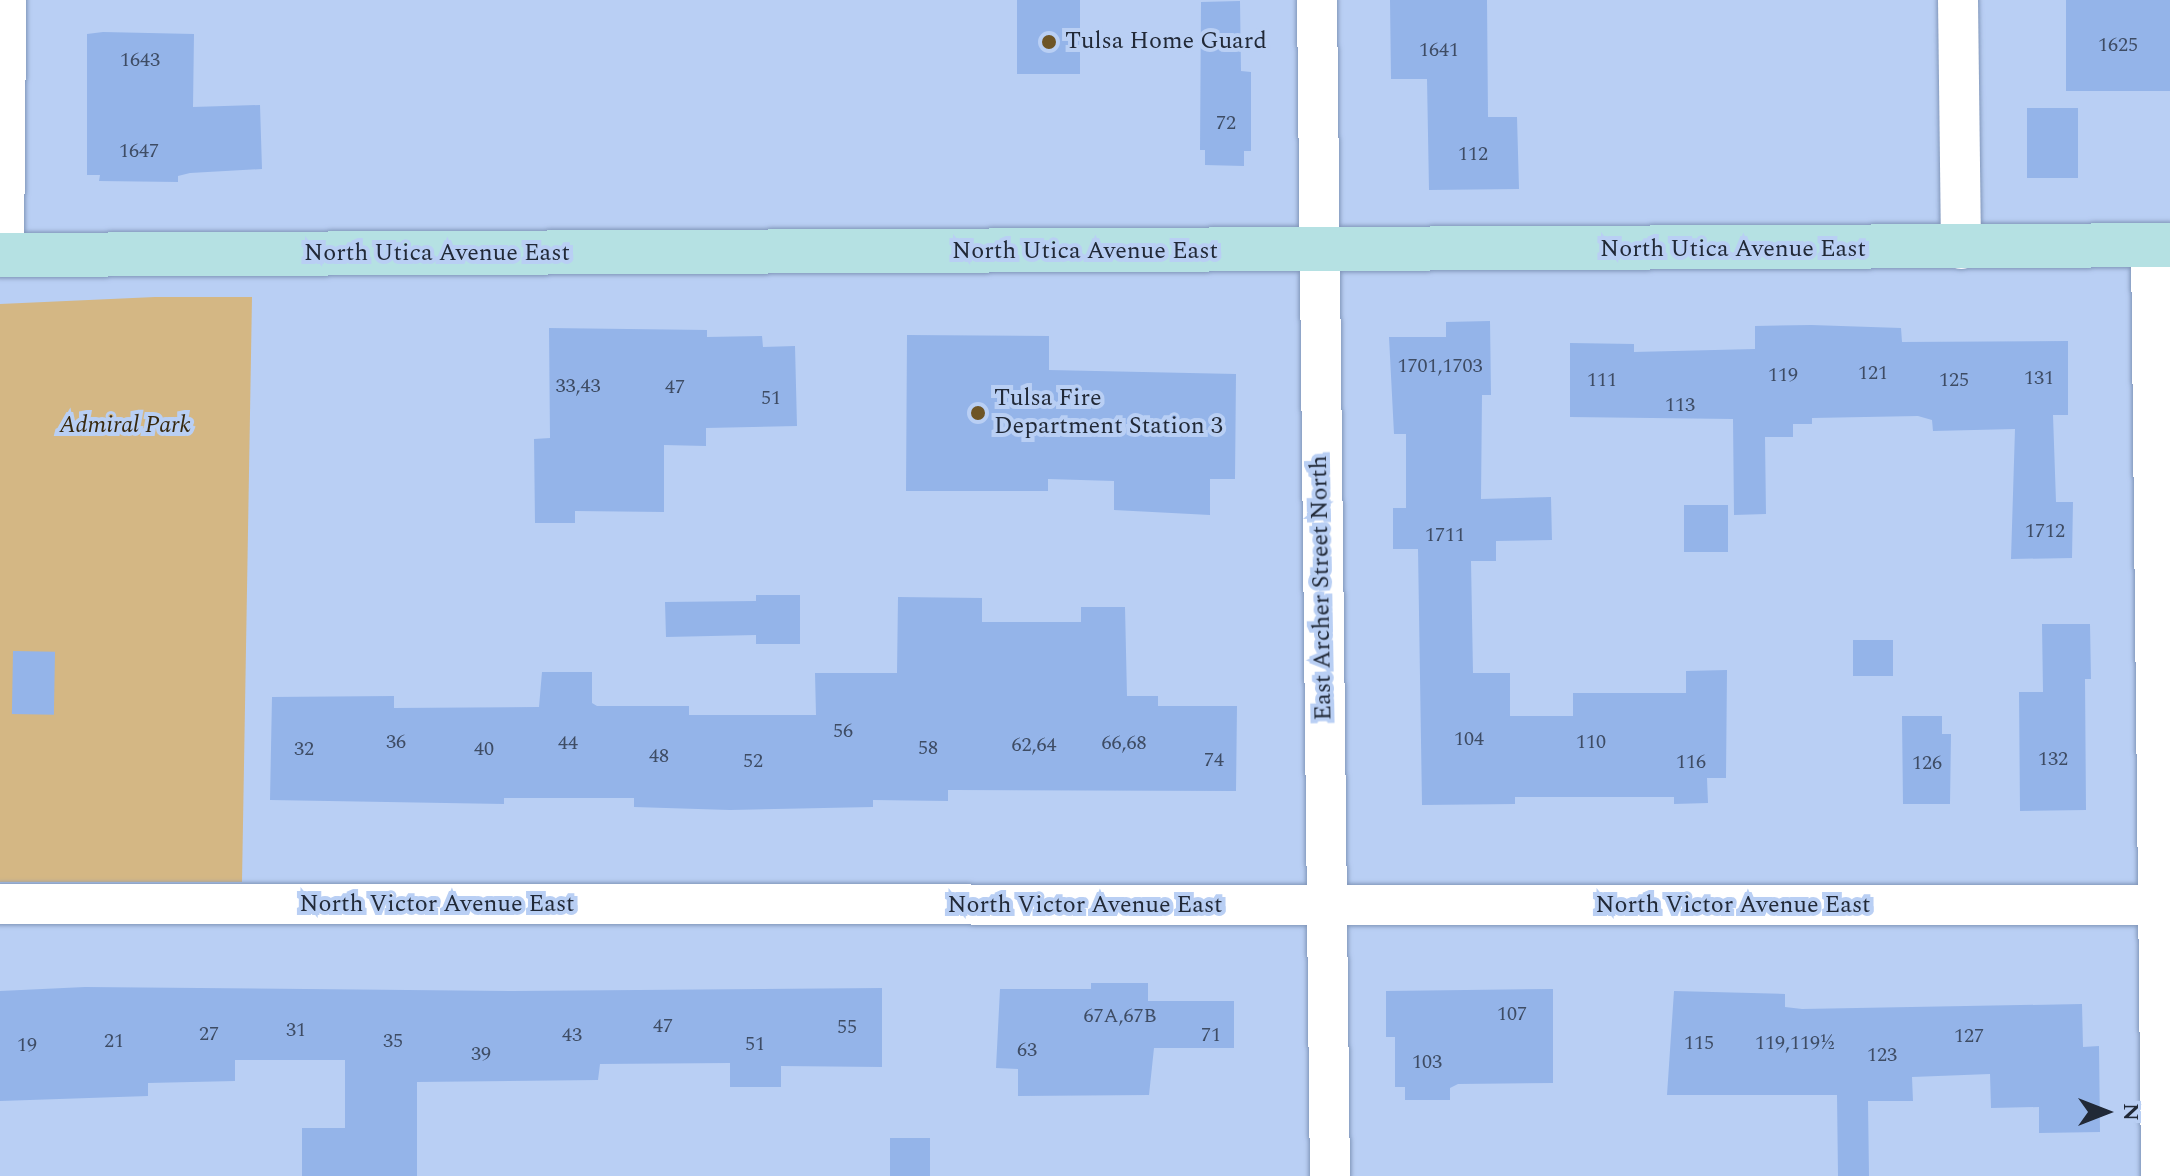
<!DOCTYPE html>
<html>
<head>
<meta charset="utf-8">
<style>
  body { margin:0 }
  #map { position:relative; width:2170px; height:1176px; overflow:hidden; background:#b9cff4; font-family:Spectral,serif }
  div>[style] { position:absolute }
  .green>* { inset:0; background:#d4b784 }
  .building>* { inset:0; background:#94b4e9; transform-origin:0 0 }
  .roads { filter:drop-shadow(0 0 2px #8196b9) drop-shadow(0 0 2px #8196b9) }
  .minor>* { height:40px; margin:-20px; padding:0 20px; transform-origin:20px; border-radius:20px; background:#fff }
  .secondary>* { height:44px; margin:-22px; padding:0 22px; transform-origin:22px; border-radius:22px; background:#b5e1e3 }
  .dots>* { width:22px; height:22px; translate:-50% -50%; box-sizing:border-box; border:4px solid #b9cff4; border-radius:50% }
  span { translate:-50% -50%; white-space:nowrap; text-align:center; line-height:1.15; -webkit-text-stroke:8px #b9cff4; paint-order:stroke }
  .number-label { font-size:20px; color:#3e4c64 }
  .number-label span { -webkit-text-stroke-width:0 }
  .poi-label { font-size:24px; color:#212937 }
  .left { translate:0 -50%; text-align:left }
  .street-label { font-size:24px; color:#212937 }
  .park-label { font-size:24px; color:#38290e; font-style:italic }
  .north { position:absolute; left:2066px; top:1072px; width:80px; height:80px; -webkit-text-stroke:6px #b9cff4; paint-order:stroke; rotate:90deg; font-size:22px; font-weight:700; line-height:32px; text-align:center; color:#212937 }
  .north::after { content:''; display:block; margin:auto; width:28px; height:36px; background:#212937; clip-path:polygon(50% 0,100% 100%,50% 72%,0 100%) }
</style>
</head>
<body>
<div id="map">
  <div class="green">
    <i style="clip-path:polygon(155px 297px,252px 297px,242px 882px,0 882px,0 304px)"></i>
  </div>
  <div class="building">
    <i style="left:1017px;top:0;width:63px;height:74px"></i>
    <i style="clip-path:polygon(1390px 0,1487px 0,1488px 117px,1517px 117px,1519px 189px,1429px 190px,1427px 79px,1391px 79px)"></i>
    <i style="left:2066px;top:0;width:104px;height:91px"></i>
    <i style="clip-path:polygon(1240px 1px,1241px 71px,1251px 72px,1251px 151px,1244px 151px,1244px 166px,1205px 165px,1205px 150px,1200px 150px,1201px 2px)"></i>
    <i style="clip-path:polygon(103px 32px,194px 34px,193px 107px,260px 105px,262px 169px,190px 173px,178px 176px,178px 182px,99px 181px,100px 175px,87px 175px,87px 34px)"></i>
    <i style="left:2027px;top:108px;width:51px;height:70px"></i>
    <i style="clip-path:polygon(1490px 321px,1491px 395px,1482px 395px,1481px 499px,1551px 497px,1552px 540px,1496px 541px,1496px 561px,1471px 561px,1473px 673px,1510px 673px,1510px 716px,1573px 716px,1573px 693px,1686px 693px,1686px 671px,1727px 670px,1726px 778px,1707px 778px,1708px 803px,1674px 804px,1674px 797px,1515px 797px,1515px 804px,1422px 805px,1418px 549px,1393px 549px,1393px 508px,1406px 508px,1406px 434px,1394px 434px,1389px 337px,1446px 337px,1446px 322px)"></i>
    <i style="clip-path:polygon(1811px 325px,1901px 328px,1902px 342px,2068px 341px,2068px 415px,2053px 415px,2056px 502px,2073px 502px,2072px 558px,2011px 559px,2015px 429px,1933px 431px,1932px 420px,1918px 416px,1812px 418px,1812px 424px,1793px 424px,1793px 437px,1765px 437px,1766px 514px,1734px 515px,1733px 419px,1570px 417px,1570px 343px,1634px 344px,1634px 352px,1755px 349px,1755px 326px)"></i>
    <i style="clip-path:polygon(549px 328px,707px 330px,707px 337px,762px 336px,763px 347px,795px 346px,797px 426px,706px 428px,706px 446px,664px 445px,664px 512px,575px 511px,575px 523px,535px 523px,534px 439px,550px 438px)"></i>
    <i style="clip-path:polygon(907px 335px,1049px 336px,1049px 370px,1236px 374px,1235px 479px,1210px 479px,1210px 515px,1114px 510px,1114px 481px,1048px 479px,1048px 491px,906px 491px)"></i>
    <i style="left:1728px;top:505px;width:47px;height:44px;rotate:90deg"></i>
    <i style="clip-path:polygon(756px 595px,800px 595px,800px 644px,756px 644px,756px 635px,666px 637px,665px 602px,756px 601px)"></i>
    <i style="clip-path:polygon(898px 597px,982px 598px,982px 622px,1081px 622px,1081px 607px,1125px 607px,1127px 696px,1158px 696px,1158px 706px,1237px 706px,1236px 791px,955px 790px,948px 790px,948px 801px,873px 800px,873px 807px,730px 810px,634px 807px,634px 798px,504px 798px,504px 804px,270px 800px,272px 697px,394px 696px,394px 708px,539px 707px,542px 672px,592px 672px,592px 703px,597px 706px,689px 706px,689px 715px,816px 715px,815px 673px,897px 673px)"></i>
    <i style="clip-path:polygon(2042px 624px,2090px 624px,2091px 679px,2085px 679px,2086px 810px,2020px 811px,2019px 692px,2043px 692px)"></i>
    <i style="left:1853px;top:640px;width:40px;height:36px"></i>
    <i style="left:13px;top:651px;width:42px;height:63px;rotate:1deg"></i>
    <i style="clip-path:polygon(1902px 716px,1942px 716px,1942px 734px,1951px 734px,1950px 804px,1903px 804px)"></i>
    <i style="clip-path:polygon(1091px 983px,1148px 983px,1148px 1001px,1234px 1001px,1234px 1048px,1154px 1048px,1149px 1095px,1018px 1096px,1018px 1069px,996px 1068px,1000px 989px,1091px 989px)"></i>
    <i style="clip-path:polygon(85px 987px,512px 991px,882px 988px,882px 1067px,781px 1066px,781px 1087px,730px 1087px,730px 1063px,600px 1064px,598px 1080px,417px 1082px,417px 1176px,302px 1176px,302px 1128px,345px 1128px,345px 1060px,235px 1060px,235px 1081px,148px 1083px,148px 1096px,0 1101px,0 991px)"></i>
    <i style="clip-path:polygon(1553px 989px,1553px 1083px,1458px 1084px,1450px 1088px,1450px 1100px,1405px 1100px,1405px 1087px,1395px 1087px,1395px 1037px,1386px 1037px,1386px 991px)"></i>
    <i style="clip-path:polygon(1674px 991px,1785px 994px,1785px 1007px,1802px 1009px,2082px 1004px,2083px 1047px,2099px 1046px,2100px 1132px,2039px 1133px,2039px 1107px,1991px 1108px,1990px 1074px,1912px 1077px,1913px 1101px,1868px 1101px,1869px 1176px,1838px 1176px,1837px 1095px,1667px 1095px)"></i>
    <i style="left:890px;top:1138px;width:40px;height:38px"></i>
  </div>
  <div class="roads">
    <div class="minor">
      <i style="left:1317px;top:0;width:1176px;rotate:89.37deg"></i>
      <i style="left:1958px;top:0;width:249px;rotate:89.3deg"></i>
      <i style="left:2151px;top:245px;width:931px;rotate:89.38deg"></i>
      <i style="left:4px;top:254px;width:254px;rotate:-89.5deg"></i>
      <i style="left:0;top:904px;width:2170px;rotate:0.03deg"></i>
    </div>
    <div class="secondary">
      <i style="left:0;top:255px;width:2170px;rotate:-0.26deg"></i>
    </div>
  </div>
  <div class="dots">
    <i style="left:1049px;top:42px;background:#6e5526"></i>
    <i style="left:978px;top:413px;background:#6e5526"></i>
  </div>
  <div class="number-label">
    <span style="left:2118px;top:45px">1625</span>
    <span style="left:1439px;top:50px">1641</span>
    <span style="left:140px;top:60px">1643</span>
    <span style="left:1226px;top:123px">72</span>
    <span style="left:139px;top:151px">1647</span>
    <span style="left:1473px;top:154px">112</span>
    <span style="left:1440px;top:366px">1701,1703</span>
    <span style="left:1873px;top:373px">121</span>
    <span style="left:1783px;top:375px">119</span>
    <span style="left:2039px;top:378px">131</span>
    <span style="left:1602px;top:380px">111</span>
    <span style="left:1954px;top:380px">125</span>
    <span style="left:578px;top:386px">33,43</span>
    <span style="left:675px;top:387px">47</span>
    <span style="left:771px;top:398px">51</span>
    <span style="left:1680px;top:405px">113</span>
    <span style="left:2045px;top:531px">1712</span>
    <span style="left:1445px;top:535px">1711</span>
    <span style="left:843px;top:731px">56</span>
    <span style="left:1469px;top:739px">104</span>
    <span style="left:396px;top:742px">36</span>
    <span style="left:1591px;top:742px">110</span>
    <span style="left:568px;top:743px">44</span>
    <span style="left:1124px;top:743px">66,68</span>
    <span style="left:1034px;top:745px">62,64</span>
    <span style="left:928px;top:748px">58</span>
    <span style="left:304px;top:749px">32</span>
    <span style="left:484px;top:749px">40</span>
    <span style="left:659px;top:756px">48</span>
    <span style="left:2053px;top:759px">132</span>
    <span style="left:1214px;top:760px">74</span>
    <span style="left:753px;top:761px">52</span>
    <span style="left:1691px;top:762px">116</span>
    <span style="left:1927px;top:763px">126</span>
    <span style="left:1512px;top:1014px">107</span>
    <span style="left:1120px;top:1016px">67A,67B</span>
    <span style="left:663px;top:1026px">47</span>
    <span style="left:847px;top:1027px">55</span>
    <span style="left:296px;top:1030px">31</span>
    <span style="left:209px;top:1034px">27</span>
    <span style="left:572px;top:1035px">43</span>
    <span style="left:1211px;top:1035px">71</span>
    <span style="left:1969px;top:1036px">127</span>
    <span style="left:114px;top:1041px">21</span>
    <span style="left:393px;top:1041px">35</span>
    <span style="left:1699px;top:1043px">115</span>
    <span style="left:1795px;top:1043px">119,119½</span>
    <span style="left:755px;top:1044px">51</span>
    <span style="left:27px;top:1045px">19</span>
    <span style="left:1027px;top:1050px">63</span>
    <span style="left:481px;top:1054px">39</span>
    <span style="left:1882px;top:1055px">123</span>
    <span style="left:1427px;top:1062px">103</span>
  </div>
  <div class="poi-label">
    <span class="left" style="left:1065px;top:42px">Tulsa Home Guard</span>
    <span class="left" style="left:994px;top:413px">Tulsa Fire<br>Department Station 3</span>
  </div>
  <div class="street-label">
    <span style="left:1733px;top:250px">North Utica Avenue East</span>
    <span style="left:1085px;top:252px">North Utica Avenue East</span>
    <span style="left:437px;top:254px">North Utica Avenue East</span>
    <span style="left:1322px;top:588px;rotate:-91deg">East Archer Street North</span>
    <span style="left:437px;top:905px">North Victor Avenue East</span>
    <span style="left:1085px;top:906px">North Victor Avenue East</span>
    <span style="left:1733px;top:906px">North Victor Avenue East</span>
  </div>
  <div class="park-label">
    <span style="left:125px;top:426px">Admiral Park</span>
  </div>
  <div class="north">N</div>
</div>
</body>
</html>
